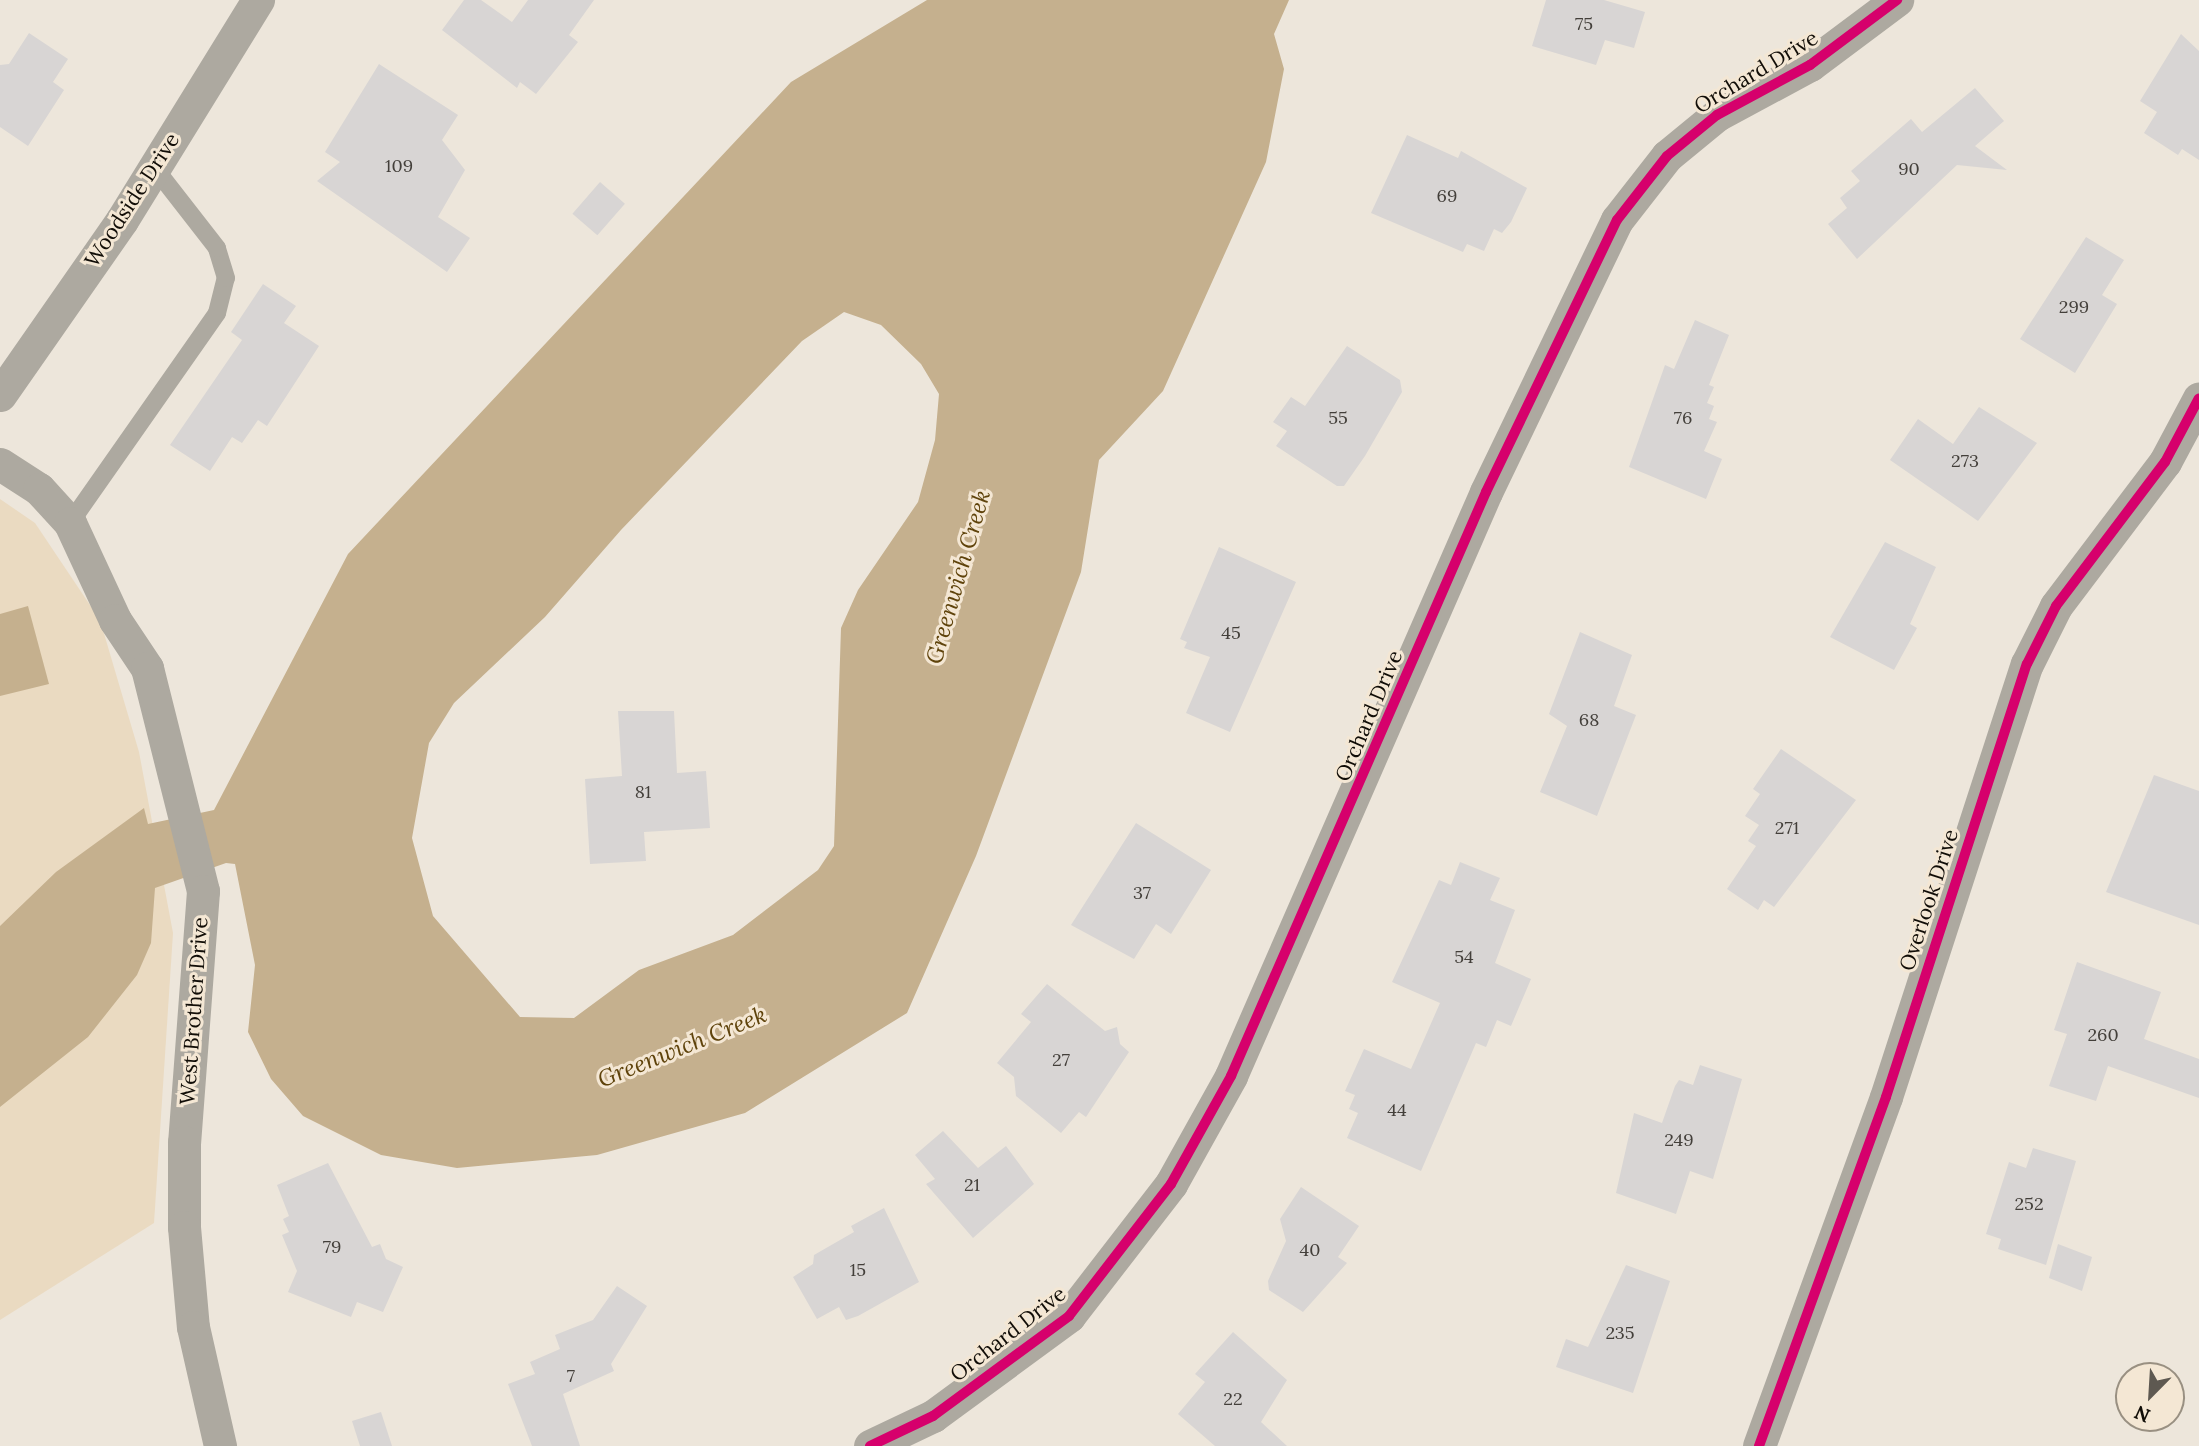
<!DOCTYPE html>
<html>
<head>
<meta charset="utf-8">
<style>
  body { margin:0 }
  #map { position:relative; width:2199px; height:1446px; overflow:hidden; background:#ede6db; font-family:Lora,serif }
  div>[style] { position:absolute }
  .green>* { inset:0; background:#eadac1 }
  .water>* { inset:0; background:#c5b08e }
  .building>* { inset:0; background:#d8d5d4; transform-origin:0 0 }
  .lane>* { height:18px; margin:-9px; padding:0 9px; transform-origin:9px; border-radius:9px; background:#ada9a0 }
  .street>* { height:33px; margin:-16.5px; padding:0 16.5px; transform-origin:16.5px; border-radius:16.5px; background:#ada9a0 }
  .cycleway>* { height:10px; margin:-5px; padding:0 5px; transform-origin:5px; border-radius:5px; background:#d6006c }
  span { translate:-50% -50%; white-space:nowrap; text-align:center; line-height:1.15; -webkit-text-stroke:6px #f4e7d4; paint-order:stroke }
  .number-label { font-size:18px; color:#433f3a }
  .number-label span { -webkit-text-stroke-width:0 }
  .street-label { font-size:21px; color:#110d07 }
  .water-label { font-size:23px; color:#5f430b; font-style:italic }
  .north { position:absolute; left:2115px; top:1362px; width:70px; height:70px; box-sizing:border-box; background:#f4e7d4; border:2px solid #999082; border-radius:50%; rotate:204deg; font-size:19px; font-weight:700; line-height:28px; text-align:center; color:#110d07 }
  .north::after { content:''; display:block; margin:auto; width:24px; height:32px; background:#5e5951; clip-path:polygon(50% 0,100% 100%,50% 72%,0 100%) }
</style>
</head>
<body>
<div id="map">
  <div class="green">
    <i style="clip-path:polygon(0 499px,35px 523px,100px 620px,139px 752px,173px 933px,154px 1223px,0 1320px)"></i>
  </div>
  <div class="water">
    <i style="clip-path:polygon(evenodd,927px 0,1289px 0,1274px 34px,1284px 69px,1266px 162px,1163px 391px,1099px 460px,1081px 572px,976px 856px,907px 1013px,745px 1113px,597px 1155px,457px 1168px,381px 1155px,303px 1116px,271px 1079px,248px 1032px,255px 965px,235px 864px,226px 863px,155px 888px,151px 943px,137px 975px,88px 1037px,0 1107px,0 926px,56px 872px,144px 808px,148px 824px,214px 810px,348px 554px,791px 82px,927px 0,844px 312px,881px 325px,921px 364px,939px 394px,935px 440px,918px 502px,858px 590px,841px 628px,834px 846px,818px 870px,733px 935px,639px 970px,574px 1018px,520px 1017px,433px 916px,412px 838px,429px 743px,454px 703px,545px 617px,621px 530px,802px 341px,844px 312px)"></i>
    <i style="clip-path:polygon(28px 606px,49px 684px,0 696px,0 614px)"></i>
  </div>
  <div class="building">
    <i style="clip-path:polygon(464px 0,481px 0,512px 22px,528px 0,594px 0,569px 35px,578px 42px,536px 94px,520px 82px,517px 88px,442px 30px)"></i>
    <i style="clip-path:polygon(1546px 0,1604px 0,1645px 12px,1634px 48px,1605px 40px,1596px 65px,1532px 46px)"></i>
    <i style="clip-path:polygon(29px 33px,68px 59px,53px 82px,64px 90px,28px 146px,0 127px,0 65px,9px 64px)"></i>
    <i style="clip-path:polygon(2181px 34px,2199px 51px,2199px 160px,2182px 149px,2178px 155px,2144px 133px,2157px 112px,2140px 101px)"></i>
    <i style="clip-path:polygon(379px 64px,458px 115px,442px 140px,465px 170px,438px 217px,470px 238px,447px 272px,317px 181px,340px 162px,325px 152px)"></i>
    <i style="clip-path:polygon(1975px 88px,2004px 121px,1975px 146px,2007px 170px,1957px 165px,1857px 259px,1828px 224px,1847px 208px,1840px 198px,1860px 181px,1851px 171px,1911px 119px,1922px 132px)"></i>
    <i style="clip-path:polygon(1407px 135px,1458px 158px,1461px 151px,1527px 188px,1511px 222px,1502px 233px,1494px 229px,1484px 251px,1467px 244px,1463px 252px,1371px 213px)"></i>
    <i style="left:600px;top:182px;width:33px;height:42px;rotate:41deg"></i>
    <i style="clip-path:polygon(2086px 237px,2124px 260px,2102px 295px,2117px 304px,2075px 373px,2020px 339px)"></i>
    <i style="clip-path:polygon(263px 284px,296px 306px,284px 323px,319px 346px,267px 426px,258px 420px,242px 443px,232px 437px,210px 471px,170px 445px,242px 340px,231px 332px)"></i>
    <i style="clip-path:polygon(1695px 320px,1729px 335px,1709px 385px,1714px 387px,1707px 403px,1714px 406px,1709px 419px,1717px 422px,1704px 451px,1722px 459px,1706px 499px,1629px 467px,1665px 365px,1674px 369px)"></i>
    <i style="clip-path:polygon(1347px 346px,1400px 380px,1402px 392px,1365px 456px,1344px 486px,1337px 486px,1276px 446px,1287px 431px,1273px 422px,1291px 397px,1305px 406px)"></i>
    <i style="clip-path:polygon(1979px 407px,2037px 443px,1978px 521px,1890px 460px,1918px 419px,1953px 444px)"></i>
    <i style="clip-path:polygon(1885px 542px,1936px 567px,1910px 624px,1917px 628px,1894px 670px,1830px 637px)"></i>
    <i style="clip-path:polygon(1219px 547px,1296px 582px,1230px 732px,1186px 713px,1210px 657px,1184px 648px,1187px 642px,1180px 639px)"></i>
    <i style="clip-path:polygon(1580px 632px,1632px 655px,1614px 706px,1636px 715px,1597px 816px,1540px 792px,1567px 726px,1549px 714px)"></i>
    <i style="clip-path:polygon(618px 711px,674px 711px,677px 773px,706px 771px,710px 828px,644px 832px,646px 861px,590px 864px,585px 779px,622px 776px)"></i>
    <i style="clip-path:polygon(1781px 749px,1856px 800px,1774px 907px,1764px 900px,1758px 910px,1727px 889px,1756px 846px,1748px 841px,1759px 825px,1745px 816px,1760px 794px,1753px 789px)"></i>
    <i style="clip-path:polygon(2154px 775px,2199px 791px,2199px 925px,2106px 892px)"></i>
    <i style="clip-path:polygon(1136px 823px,1211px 870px,1171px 934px,1156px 924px,1134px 959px,1071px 925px)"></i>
    <i style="clip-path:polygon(1460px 862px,1500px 878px,1490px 900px,1515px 910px,1495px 963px,1531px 979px,1511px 1026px,1497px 1020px,1486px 1047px,1476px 1043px,1421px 1171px,1347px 1138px,1358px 1113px,1349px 1109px,1355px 1095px,1345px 1091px,1364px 1049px,1411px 1069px,1440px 1003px,1392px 982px,1439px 880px,1451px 885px)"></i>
    <i style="clip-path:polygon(2077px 962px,2161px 992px,2144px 1039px,2199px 1059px,2199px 1098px,2108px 1066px,2096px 1101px,2049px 1086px,2067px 1034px,2054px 1030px)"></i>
    <i style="clip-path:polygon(1047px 984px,1105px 1031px,1117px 1027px,1120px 1044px,1129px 1052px,1086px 1117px,1079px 1112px,1061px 1133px,1016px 1096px,1014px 1077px,997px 1063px,1031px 1022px,1021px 1014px)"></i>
    <i style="clip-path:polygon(1700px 1065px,1742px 1079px,1713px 1179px,1690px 1171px,1676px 1214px,1616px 1193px,1634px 1113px,1662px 1123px,1675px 1086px,1679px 1080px,1693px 1085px)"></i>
    <i style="clip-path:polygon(943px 1131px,978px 1168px,1006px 1146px,1034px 1184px,973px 1238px,926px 1184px,935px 1179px,915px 1155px)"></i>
    <i style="clip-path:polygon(2033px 1148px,2076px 1161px,2046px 1265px,1998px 1249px,2001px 1239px,1986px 1234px,2009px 1162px,2026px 1168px)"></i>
    <i style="clip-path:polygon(328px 1163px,372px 1247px,380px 1244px,386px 1259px,403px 1267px,383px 1312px,357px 1302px,351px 1317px,288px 1292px,297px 1271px,282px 1235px,289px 1232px,283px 1219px,289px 1216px,277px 1185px)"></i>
    <i style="clip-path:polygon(1301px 1187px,1359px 1226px,1338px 1257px,1347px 1263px,1303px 1312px,1269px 1290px,1268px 1281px,1286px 1241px,1280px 1219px)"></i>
    <i style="clip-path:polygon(884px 1208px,919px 1282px,858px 1316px,846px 1320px,839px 1307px,817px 1319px,793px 1277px,813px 1264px,814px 1255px,854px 1232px,851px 1226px)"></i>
    <i style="clip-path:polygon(2058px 1244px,2092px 1257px,2082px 1291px,2049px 1278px)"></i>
    <i style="clip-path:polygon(1626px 1265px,1670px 1281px,1633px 1393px,1556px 1367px,1566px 1339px,1588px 1347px)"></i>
    <i style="clip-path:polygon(617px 1286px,647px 1306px,611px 1364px,614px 1371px,563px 1394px,580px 1446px,532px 1446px,508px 1384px,535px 1374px,530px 1362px,560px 1349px,555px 1335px,593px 1320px)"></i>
    <i style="clip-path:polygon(1233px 1332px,1287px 1380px,1261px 1422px,1287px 1446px,1215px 1446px,1178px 1414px,1205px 1382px,1195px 1374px)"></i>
    <i style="clip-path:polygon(381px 1412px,392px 1446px,360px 1446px,352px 1421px)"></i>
  </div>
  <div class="lane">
    <i style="left:70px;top:523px;width:256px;rotate:-55deg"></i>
    <i style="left:217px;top:313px;width:36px;rotate:-76deg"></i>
    <i style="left:226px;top:278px;width:31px;rotate:-107deg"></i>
    <i style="left:217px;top:248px;width:103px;rotate:-127.9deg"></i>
  </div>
  <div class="street">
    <i style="left:0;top:395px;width:213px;rotate:-55.1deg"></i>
    <i style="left:122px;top:220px;width:259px;rotate:-58.3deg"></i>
    <i style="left:0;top:464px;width:46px;rotate:32.7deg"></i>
    <i style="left:39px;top:489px;width:46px;rotate:47.6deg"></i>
    <i style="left:70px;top:523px;width:107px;rotate:65.1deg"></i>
    <i style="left:115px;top:620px;width:58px;rotate:56.3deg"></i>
    <i style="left:147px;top:668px;width:230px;rotate:75.9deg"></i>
    <i style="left:203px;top:891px;width:252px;rotate:94.3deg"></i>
    <i style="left:184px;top:1142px;width:85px;rotate:90deg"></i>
    <i style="left:184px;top:1227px;width:100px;rotate:84.9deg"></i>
    <i style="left:193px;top:1327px;width:122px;rotate:77.2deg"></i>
    <i style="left:870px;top:1446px;width:70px;rotate:-25.5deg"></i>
    <i style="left:933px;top:1416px;width:169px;rotate:-36.3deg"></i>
    <i style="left:1069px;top:1316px;width:167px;rotate:-52.3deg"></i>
    <i style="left:1171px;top:1184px;width:124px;rotate:-60.9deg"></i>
    <i style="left:1231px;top:1076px;width:637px;rotate:-66.41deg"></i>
    <i style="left:1486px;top:492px;width:302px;rotate:-64.3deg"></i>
    <i style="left:1617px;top:220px;width:81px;rotate:-52deg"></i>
    <i style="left:1667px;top:156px;width:65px;rotate:-39.4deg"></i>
    <i style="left:1717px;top:115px;width:106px;rotate:-28.3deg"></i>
    <i style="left:1810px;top:65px;width:109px;rotate:-36.8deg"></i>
    <i style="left:1759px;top:1446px;width:371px;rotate:-70deg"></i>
    <i style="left:1886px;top:1097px;width:455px;rotate:-72deg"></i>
    <i style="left:2027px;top:664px;width:65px;rotate:-63.4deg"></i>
    <i style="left:2056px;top:606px;width:181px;rotate:-52.9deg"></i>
    <i style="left:2165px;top:462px;width:72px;rotate:-62deg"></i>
  </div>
  <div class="cycleway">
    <i style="left:870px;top:1446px;width:70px;rotate:-25.5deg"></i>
    <i style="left:933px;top:1416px;width:169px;rotate:-36.3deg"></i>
    <i style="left:1069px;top:1316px;width:167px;rotate:-52.3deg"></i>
    <i style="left:1171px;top:1184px;width:124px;rotate:-60.9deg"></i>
    <i style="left:1231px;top:1076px;width:637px;rotate:-66.41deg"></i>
    <i style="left:1486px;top:492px;width:302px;rotate:-64.3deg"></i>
    <i style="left:1617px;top:220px;width:81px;rotate:-52deg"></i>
    <i style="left:1667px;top:156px;width:65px;rotate:-39.4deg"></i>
    <i style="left:1717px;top:115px;width:106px;rotate:-28.3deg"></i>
    <i style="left:1810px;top:65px;width:109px;rotate:-36.8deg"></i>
    <i style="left:1759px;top:1446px;width:371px;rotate:-70deg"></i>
    <i style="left:1886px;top:1097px;width:455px;rotate:-72deg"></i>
    <i style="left:2027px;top:664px;width:65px;rotate:-63.4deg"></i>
    <i style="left:2056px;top:606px;width:181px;rotate:-52.9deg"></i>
    <i style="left:2165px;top:462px;width:72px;rotate:-62deg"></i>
  </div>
  <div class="number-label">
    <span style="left:1584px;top:24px">75</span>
    <span style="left:399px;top:166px">109</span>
    <span style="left:1909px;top:169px">90</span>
    <span style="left:1447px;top:196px">69</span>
    <span style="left:2074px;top:307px">299</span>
    <span style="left:1338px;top:418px">55</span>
    <span style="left:1683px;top:418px">76</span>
    <span style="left:1965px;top:461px">273</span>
    <span style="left:1231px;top:633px">45</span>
    <span style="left:1589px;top:720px">68</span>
    <span style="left:643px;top:792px">81</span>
    <span style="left:1787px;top:828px">271</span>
    <span style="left:1142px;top:893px">37</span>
    <span style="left:1464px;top:957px">54</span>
    <span style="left:2103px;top:1035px">260</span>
    <span style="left:1061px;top:1060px">27</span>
    <span style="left:1397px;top:1110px">44</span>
    <span style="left:1679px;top:1140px">249</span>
    <span style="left:972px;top:1185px">21</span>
    <span style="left:2029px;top:1204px">252</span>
    <span style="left:332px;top:1247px">79</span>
    <span style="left:1310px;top:1250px">40</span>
    <span style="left:858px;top:1270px">15</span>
    <span style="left:1620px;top:1333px">235</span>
    <span style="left:571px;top:1376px">7</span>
    <span style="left:1233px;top:1399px">22</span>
  </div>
  <div class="street-label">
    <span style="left:1756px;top:72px;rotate:-31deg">Orchard Drive</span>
    <span style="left:132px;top:200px;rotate:-57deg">Woodside Drive</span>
    <span style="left:1369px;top:716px;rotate:-67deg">Orchard Drive</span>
    <span style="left:1929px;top:900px;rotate:-72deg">Overlook Drive</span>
    <span style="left:194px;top:1011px;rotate:-86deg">West Brother Drive</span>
    <span style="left:1008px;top:1334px;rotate:-38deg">Orchard Drive</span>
  </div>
  <div class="water-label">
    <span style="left:958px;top:577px;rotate:-74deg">Greenwich Creek</span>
    <span style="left:682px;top:1047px;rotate:-22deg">Greenwich Creek</span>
  </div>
  <div class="north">N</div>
</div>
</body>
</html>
